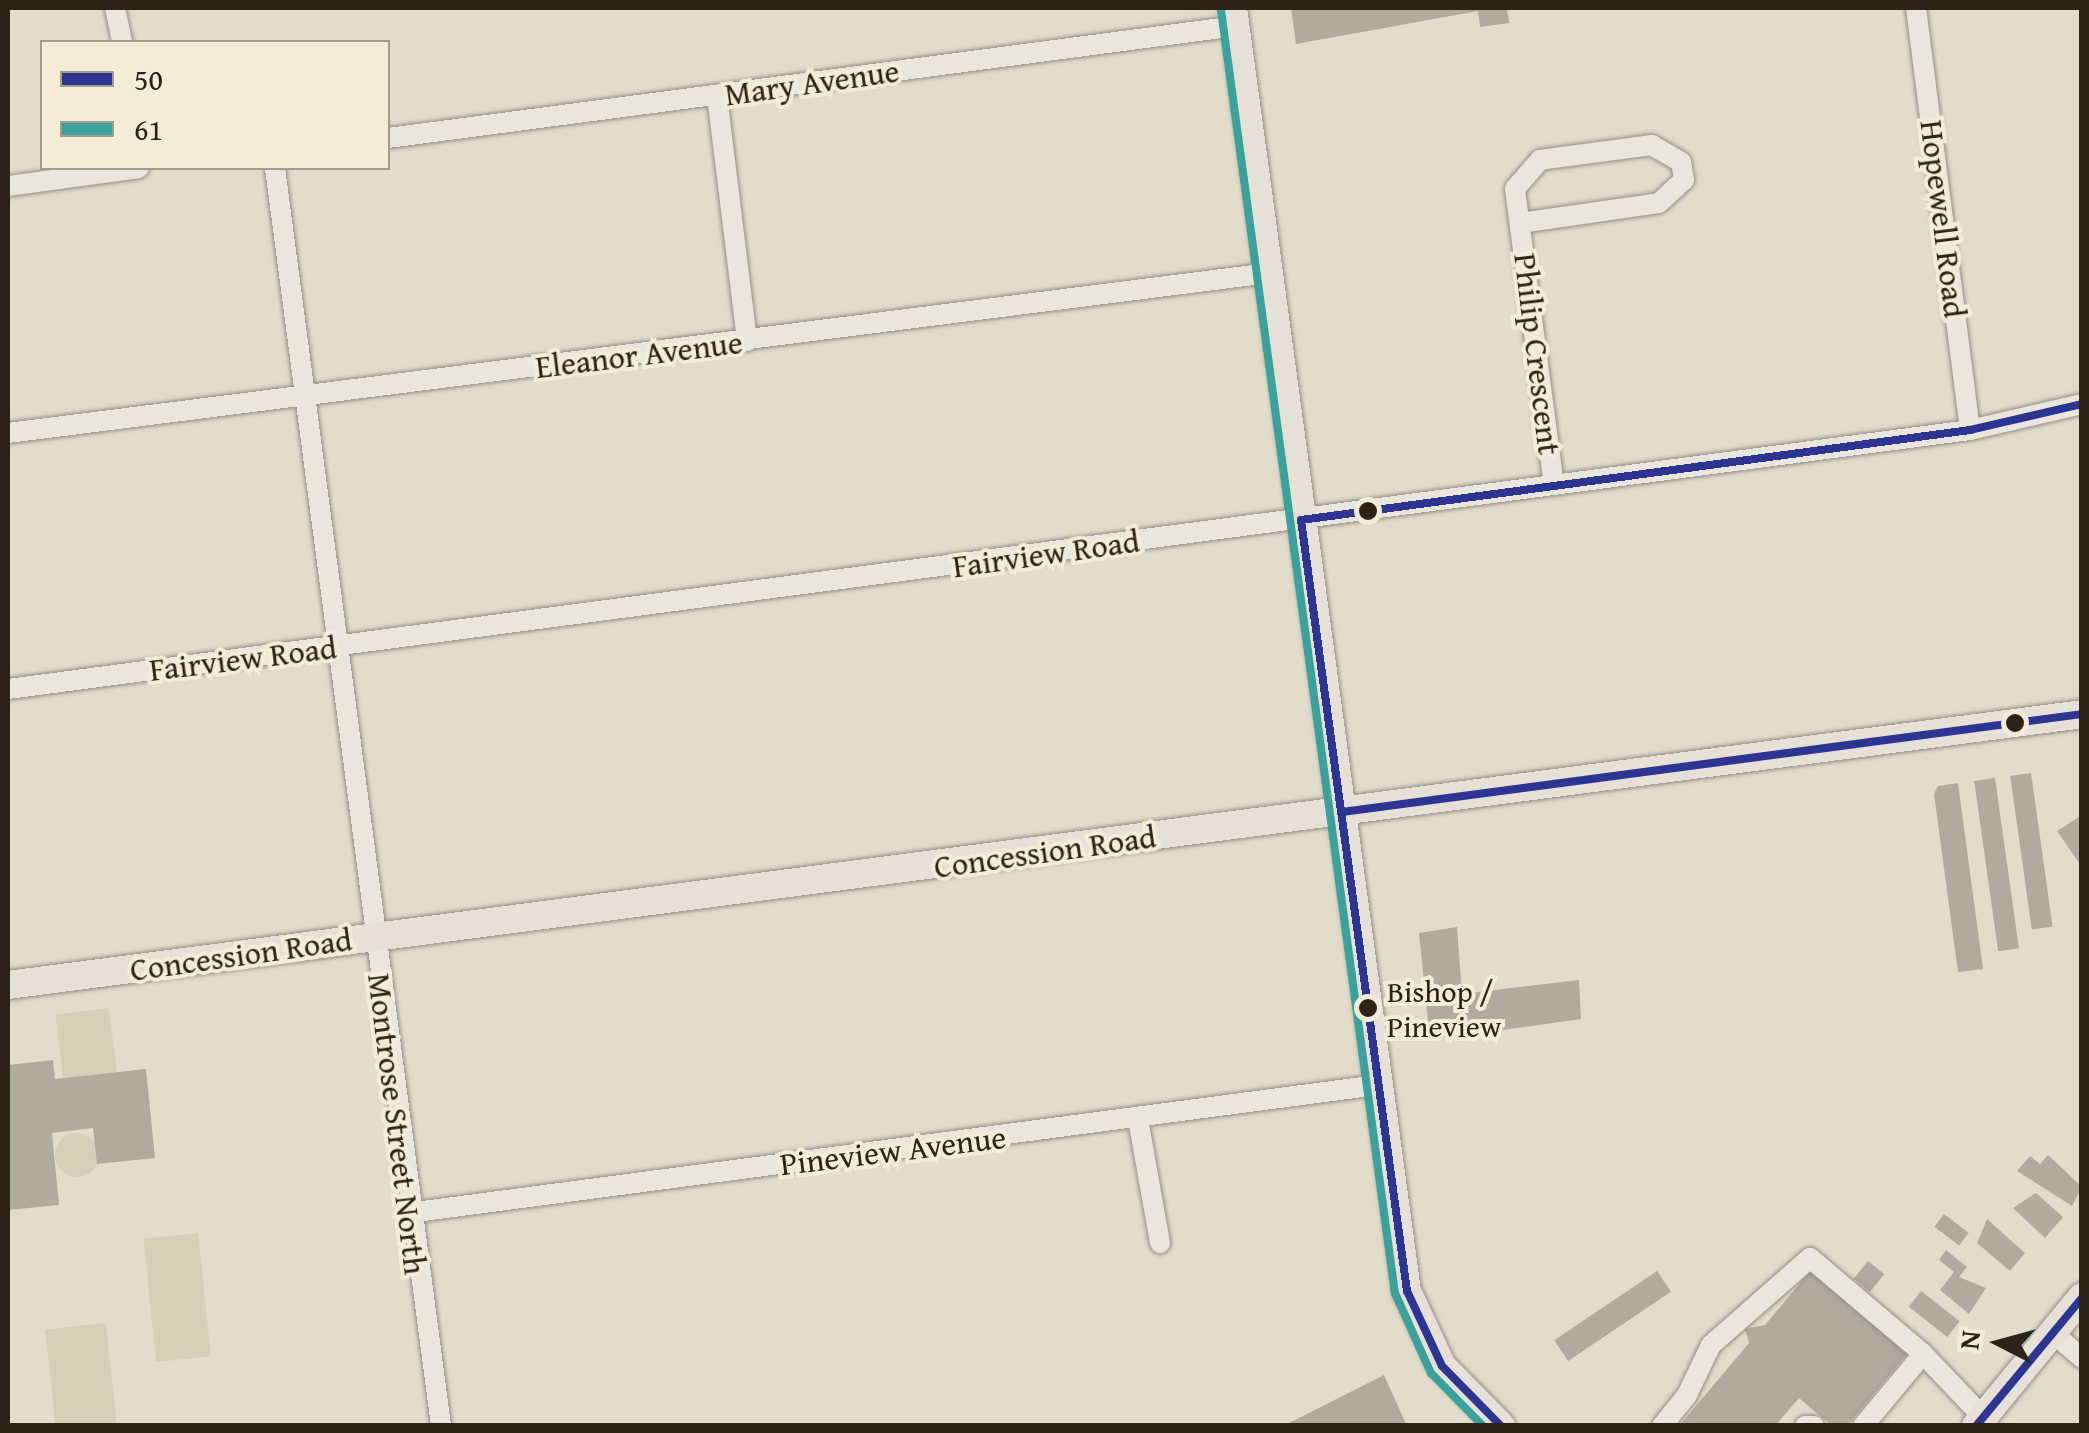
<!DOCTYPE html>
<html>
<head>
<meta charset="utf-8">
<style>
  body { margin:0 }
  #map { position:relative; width:2089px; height:1433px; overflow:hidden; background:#e2ddcb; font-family:"Gentium Book Plus",serif }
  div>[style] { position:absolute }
  .green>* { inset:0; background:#d6ceb6; transform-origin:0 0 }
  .round { border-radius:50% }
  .building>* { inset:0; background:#afab9e; transform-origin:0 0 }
  .roads { filter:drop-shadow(0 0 2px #948f85) drop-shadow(0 0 2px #948f85) }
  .minor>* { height:20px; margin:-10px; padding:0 10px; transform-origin:10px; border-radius:10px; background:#e9e6dd }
  .major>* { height:28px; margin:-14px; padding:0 14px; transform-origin:14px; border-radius:14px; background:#e5e1d7 }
  .bus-1>* { height:8px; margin:-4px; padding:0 4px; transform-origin:4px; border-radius:4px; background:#2e3491 }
  .bus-2>* { height:8px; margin:-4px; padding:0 4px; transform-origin:4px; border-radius:4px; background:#3aa19c }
  .dots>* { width:28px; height:28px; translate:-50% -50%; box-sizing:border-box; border:5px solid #f3edd7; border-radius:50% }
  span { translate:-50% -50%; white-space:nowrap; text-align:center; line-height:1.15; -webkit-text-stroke:8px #f3edd7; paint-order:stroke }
  .bus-label { font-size:30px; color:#2d2217 }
  .left { translate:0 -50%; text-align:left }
  .street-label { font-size:32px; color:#2d2217 }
  .frame { position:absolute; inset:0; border:10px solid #2d2217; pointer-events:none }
  .legend { position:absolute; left:40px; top:40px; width:350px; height:130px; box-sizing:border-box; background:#f3edd7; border:2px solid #a49c8a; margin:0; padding:12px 18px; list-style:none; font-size:30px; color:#2d2217 }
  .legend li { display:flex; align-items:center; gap:20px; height:50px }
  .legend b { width:50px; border:2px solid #a49c8a }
  .north { position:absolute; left:1949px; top:1293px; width:100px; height:100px; -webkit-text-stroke:8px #f3edd7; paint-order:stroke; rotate:276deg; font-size:28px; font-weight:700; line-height:40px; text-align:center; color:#2d2217 }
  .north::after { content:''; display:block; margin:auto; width:35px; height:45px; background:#2d2217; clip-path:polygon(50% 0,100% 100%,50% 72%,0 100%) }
</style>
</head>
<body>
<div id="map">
  <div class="green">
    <i style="left:109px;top:1008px;width:65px;height:54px;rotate:83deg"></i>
    <i class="round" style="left:55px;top:1133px;width:44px;height:44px"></i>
    <i style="left:198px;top:1233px;width:124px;height:55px;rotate:84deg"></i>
    <i style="left:106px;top:1323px;width:100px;height:61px;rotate:84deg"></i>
  </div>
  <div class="building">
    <i style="clip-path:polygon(1291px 8px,1507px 8px,1509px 23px,1480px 27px,1478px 11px,1296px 44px)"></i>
    <i style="left:2031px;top:773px;width:155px;height:21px;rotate:82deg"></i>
    <i style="left:1995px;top:778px;width:172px;height:21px;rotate:82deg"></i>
    <i style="clip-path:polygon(1958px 783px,1983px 969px,1958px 972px,1934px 794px,1938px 786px)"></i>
    <i style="clip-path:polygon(2082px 815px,2082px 867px,2057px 831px)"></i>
    <i style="clip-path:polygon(1457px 927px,1462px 994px,1579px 980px,1581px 1019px,1430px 1040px,1419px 933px)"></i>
    <i style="clip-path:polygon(53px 1060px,55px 1079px,146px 1069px,155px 1158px,97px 1164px,93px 1128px,52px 1133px,59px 1205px,8px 1210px,8px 1065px)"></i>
    <i style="clip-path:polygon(2048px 1155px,2082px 1187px,2072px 1206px,2017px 1171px,2030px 1156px,2040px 1164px)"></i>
    <i style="clip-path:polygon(2036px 1193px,2063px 1217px,2045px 1238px,2013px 1208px)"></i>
    <i style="left:1944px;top:1214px;width:31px;height:16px;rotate:37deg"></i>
    <i style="clip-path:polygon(1987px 1219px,2025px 1253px,2010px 1271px,1977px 1243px)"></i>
    <i style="clip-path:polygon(1946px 1250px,1967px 1267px,1959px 1277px,1986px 1288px,1969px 1314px,1940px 1290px,1954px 1272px,1939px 1260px)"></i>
    <i style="left:1868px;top:1261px;width:21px;height:23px;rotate:39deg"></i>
    <i style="clip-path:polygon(1811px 1270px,1908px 1353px,1847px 1426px,1832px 1426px,1799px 1398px,1775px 1426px,1679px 1426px,1749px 1343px,1745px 1329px,1765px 1325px)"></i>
    <i style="left:1657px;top:1271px;width:25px;height:124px;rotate:56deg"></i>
    <i style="left:1921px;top:1291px;width:49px;height:20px;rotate:38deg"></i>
    <i style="clip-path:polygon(1384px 1375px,1407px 1426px,1283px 1426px)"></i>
  </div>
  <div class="roads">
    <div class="minor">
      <i style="left:115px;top:8px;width:35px;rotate:78deg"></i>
      <i style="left:1916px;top:8px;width:425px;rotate:82.7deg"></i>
      <i style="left:717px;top:96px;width:247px;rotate:83deg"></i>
      <i style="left:388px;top:138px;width:855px;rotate:-7.52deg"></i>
      <i style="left:275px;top:168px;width:1269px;rotate:82.48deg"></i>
      <i style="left:8px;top:186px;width:132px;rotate:-7.8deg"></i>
      <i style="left:1520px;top:223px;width:140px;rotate:-8.2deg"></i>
      <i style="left:1659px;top:203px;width:34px;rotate:-43deg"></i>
      <i style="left:1684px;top:180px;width:18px;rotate:-99deg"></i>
      <i style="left:1681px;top:162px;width:34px;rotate:-150deg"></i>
      <i style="left:1652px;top:145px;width:113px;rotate:172.4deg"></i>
      <i style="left:1540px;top:160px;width:38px;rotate:131deg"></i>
      <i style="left:1515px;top:189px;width:298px;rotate:82.5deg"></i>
      <i style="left:8px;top:433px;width:1271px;rotate:-7.23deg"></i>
      <i style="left:8px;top:689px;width:1979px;rotate:-7.52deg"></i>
      <i style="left:1970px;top:430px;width:115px;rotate:-13.1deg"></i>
      <i style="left:1138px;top:1119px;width:126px;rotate:79.9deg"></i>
      <i style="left:408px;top:1213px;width:978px;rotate:-7.52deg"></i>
      <i style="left:2052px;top:1332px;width:40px;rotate:41deg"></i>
      <i style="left:1662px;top:1426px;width:40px;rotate:-51deg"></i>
      <i style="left:1687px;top:1395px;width:55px;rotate:-64.4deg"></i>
      <i style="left:1711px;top:1345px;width:132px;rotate:-41.3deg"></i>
      <i style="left:1810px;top:1258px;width:148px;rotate:40.3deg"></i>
      <i style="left:1805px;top:1426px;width:9px"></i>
      <i style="left:1863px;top:1426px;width:94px;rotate:-50.2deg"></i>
      <i style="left:1923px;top:1354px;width:87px;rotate:46.4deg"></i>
    </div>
    <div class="major">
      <i style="left:1233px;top:8px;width:1295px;rotate:82.28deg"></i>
      <i style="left:1407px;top:1291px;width:83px;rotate:65deg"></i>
      <i style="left:1442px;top:1366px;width:84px;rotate:45.5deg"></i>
      <i style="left:8px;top:985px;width:2092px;rotate:-7.44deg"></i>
      <i style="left:1976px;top:1426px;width:167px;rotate:-50.6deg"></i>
    </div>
  </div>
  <div class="bus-1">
    <i style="left:1342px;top:812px;width:746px;rotate:-7.54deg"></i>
    <i style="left:1501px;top:1426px;width:84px;rotate:-134.5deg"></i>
    <i style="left:1442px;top:1366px;width:83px;rotate:-115deg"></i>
    <i style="left:1407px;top:1291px;width:778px;rotate:-97.83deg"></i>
    <i style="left:1301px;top:520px;width:675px;rotate:-7.66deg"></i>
    <i style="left:1970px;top:430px;width:115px;rotate:-13.1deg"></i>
    <i style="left:1976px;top:1426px;width:166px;rotate:-50.4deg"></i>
  </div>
  <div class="bus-2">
    <i style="left:1221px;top:10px;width:1295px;rotate:82.28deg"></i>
    <i style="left:1395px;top:1293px;width:88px;rotate:65.8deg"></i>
    <i style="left:1431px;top:1373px;width:74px;rotate:45.5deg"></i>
  </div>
  <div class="dots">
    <i style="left:1368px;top:511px;background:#2d2217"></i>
    <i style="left:2015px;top:723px;background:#2d2217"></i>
    <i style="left:1368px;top:1008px;background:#2d2217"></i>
  </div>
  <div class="bus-label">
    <span class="left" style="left:1387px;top:1008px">Bishop /<br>Pineview</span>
  </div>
  <div class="street-label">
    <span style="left:812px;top:83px;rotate:-8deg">Mary Avenue</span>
    <span style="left:1943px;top:219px;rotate:83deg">Hopewell Road</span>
    <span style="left:1537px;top:354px;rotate:83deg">Philip Crescent</span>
    <span style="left:639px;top:355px;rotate:-7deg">Eleanor Avenue</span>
    <span style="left:1046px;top:554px;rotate:-8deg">Fairview Road</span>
    <span style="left:243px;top:659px;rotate:-7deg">Fairview Road</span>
    <span style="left:1045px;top:852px;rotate:-8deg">Concession Road</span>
    <span style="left:241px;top:955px;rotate:-8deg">Concession Road</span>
    <span style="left:397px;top:1124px;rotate:83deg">Montrose Street North</span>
    <span style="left:893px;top:1151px;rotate:-7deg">Pineview Avenue</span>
  </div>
  <div class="frame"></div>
  <ul class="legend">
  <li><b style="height:12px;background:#2e3491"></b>50</li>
  <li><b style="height:12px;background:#3aa19c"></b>61</li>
  </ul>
  <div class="north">N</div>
</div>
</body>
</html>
